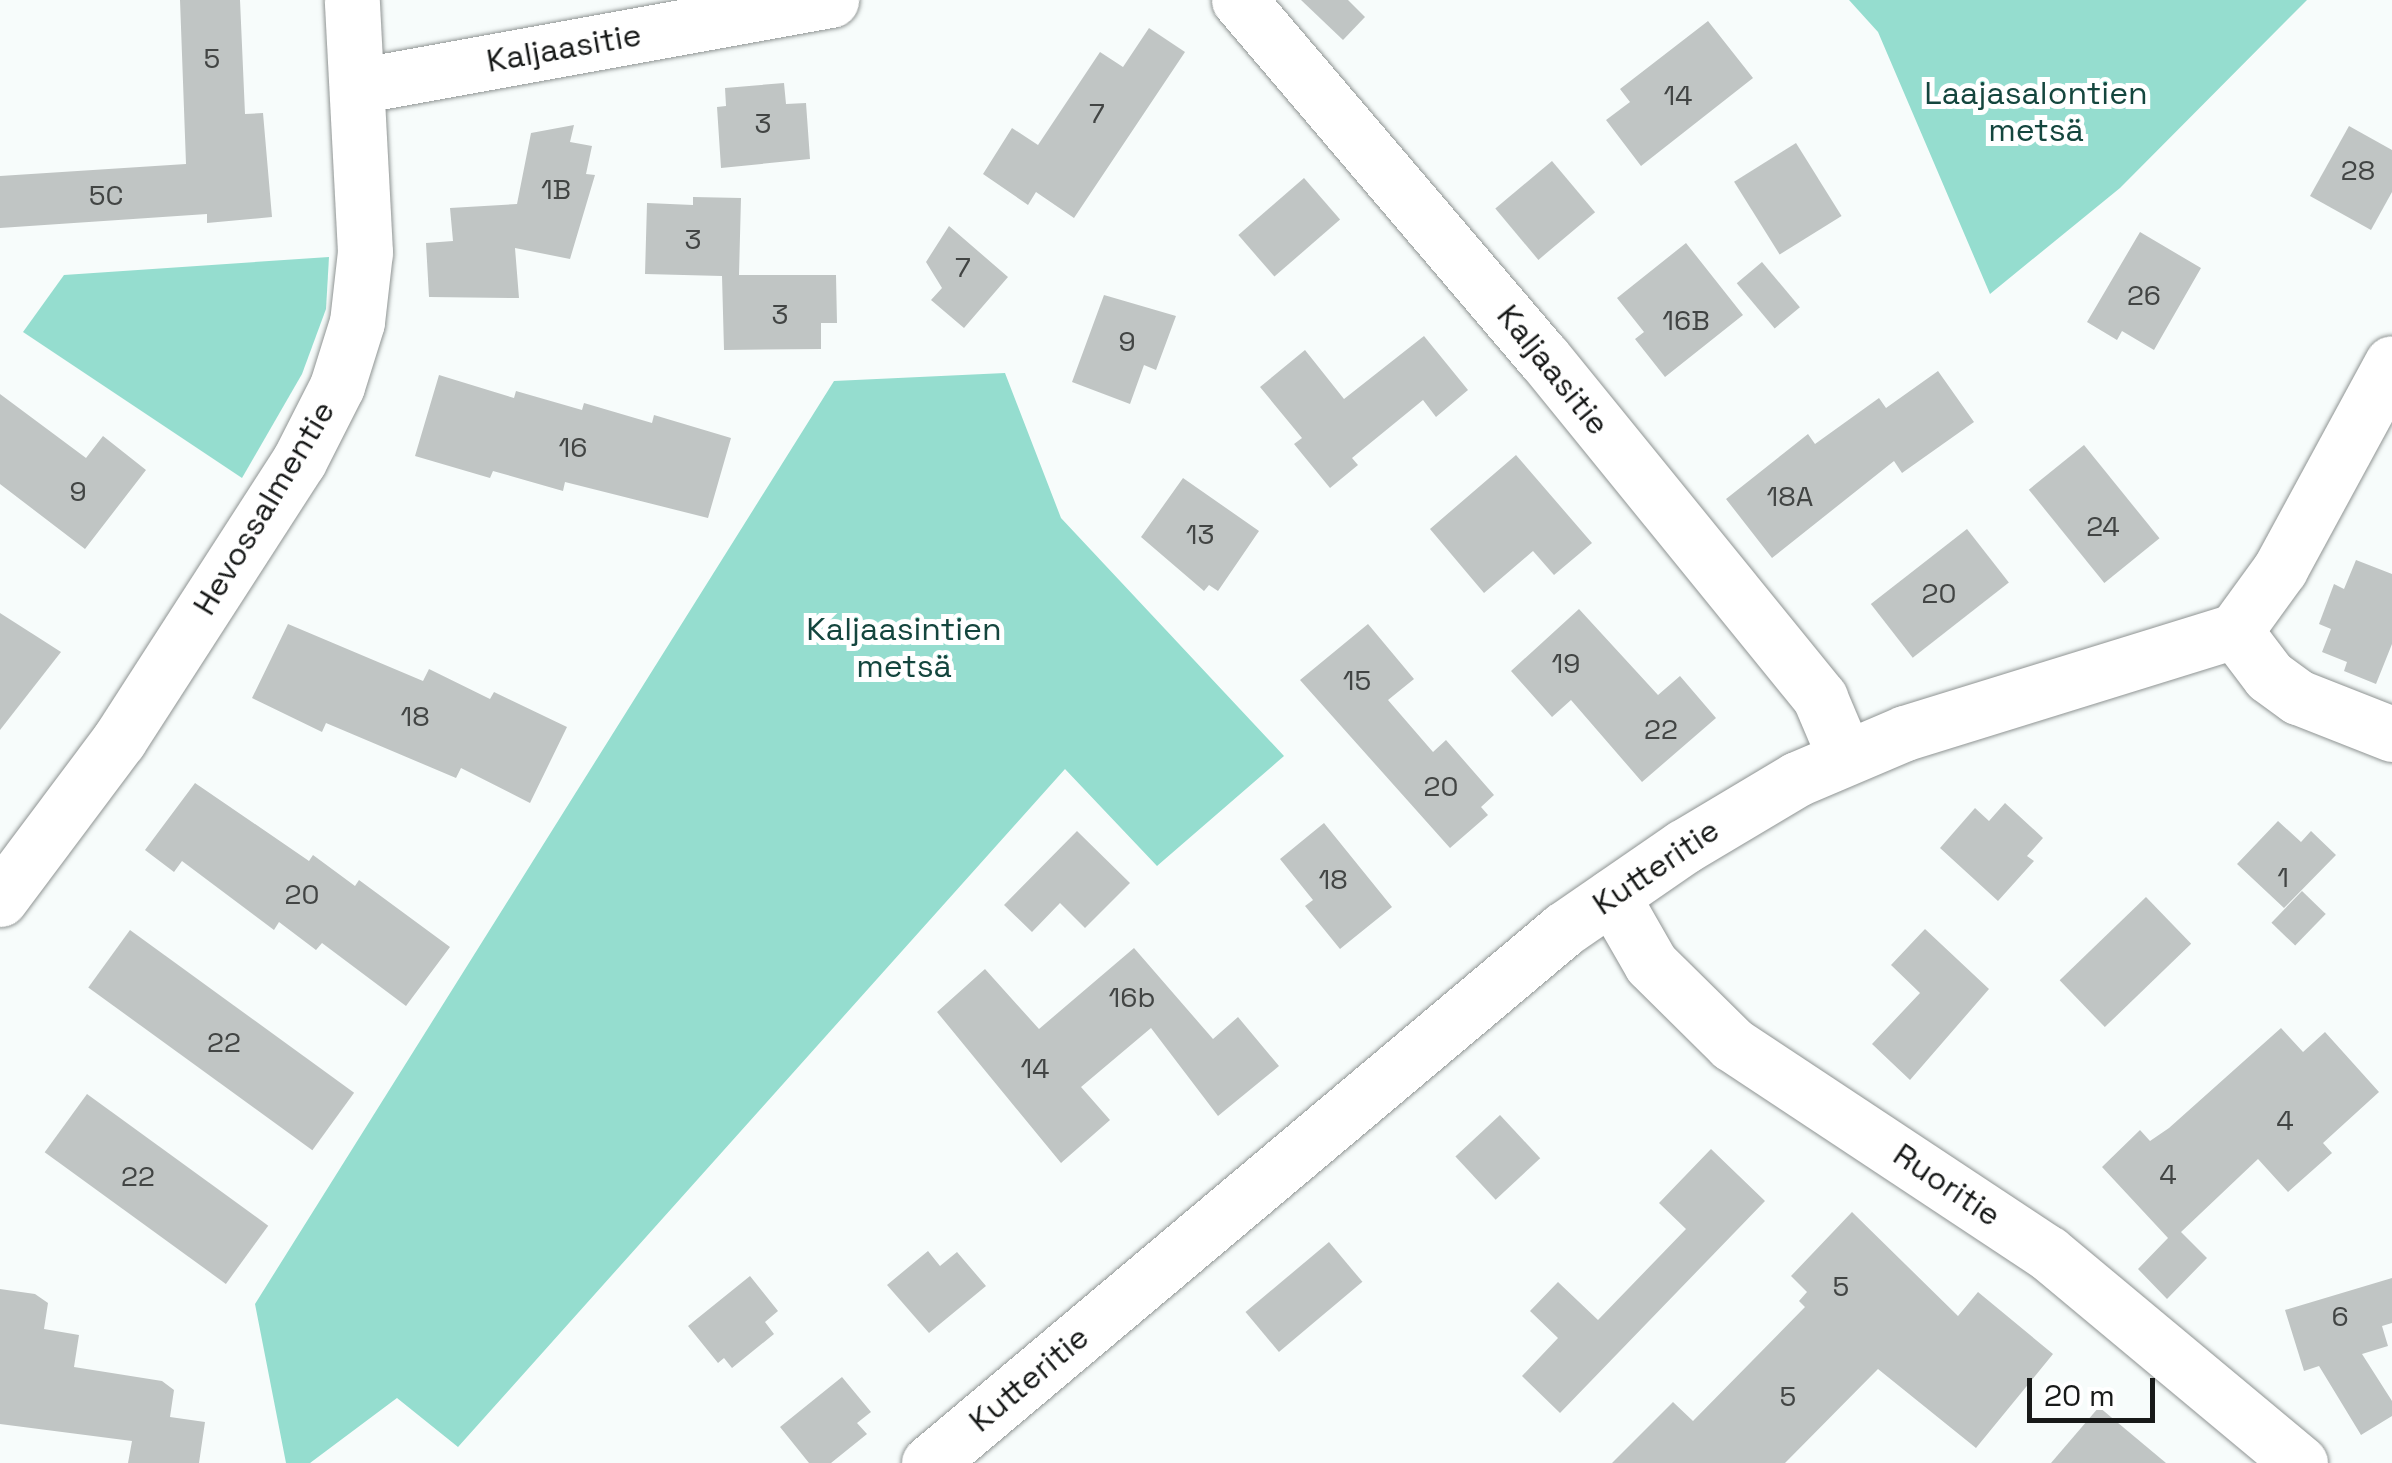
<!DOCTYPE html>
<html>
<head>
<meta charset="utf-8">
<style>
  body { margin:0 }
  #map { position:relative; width:2392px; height:1463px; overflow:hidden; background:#f7fcfb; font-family:"Space Grotesk",sans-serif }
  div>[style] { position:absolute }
  .green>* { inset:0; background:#95ddcf }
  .building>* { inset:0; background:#c0c5c4; transform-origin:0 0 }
  .roads { filter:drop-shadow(0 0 2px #8f9493) drop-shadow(0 0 2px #8f9493) }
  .minor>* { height:55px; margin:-27.5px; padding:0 27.5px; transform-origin:27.5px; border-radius:27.5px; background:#fff }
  span { translate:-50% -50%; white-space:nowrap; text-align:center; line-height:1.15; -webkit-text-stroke:10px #fff; paint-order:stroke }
  .number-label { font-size:28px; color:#424544 }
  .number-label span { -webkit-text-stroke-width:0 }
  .street-label { font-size:32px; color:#181a19 }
  .park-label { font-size:32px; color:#14463e }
  .scale { position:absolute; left:2027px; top:1378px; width:128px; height:45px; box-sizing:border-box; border:5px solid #181a19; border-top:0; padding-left:12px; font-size:30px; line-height:35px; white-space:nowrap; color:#181a19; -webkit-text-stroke:8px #fff; paint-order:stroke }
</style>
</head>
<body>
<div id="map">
  <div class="green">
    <i style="clip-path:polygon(1849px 0,2307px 0,2120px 188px,1990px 294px,1878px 32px)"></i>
    <i style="clip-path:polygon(329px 257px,326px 309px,302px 374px,242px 478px,23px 332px,64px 275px)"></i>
    <i style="clip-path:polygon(1005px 373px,1061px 518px,1284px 756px,1157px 866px,1065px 769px,458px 1447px,397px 1398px,310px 1463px,286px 1463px,255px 1304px,834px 381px)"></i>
  </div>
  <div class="building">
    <i style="clip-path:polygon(180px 0,240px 0,245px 114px,263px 113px,272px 217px,207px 223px,207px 214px,0 228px,0 176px,186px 164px)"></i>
    <i style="clip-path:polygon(1301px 0,1348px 0,1365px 17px,1343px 40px)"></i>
    <i style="clip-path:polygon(1708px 21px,1753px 78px,1641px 166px,1606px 120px,1630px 102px,1620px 89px)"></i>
    <i style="clip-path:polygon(1149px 28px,1185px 52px,1074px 218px,1036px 192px,1028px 205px,983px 174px,1012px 128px,1038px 145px,1100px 52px,1123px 67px)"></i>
    <i style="clip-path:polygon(784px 83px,786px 104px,806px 103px,810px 159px,721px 168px,717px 107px,726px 106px,725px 88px)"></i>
    <i style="clip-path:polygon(574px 125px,570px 142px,592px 146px,586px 174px,595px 175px,570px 259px,515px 248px,519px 298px,429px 297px,426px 243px,453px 241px,450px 208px,517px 204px,531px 133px)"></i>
    <i style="clip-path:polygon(2349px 126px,2392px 150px,2392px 192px,2371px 230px,2310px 196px)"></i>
    <i style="left:1796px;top:143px;width:86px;height:73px;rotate:58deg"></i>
    <i style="left:1552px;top:161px;width:67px;height:74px;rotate:50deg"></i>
    <i style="left:1304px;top:178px;width:55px;height:87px;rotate:49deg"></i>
    <i style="clip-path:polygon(693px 197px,741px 198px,739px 275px,836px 275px,837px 323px,821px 323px,821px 349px,724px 350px,722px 276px,645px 274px,647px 203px,693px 205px)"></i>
    <i style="clip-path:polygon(949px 226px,1008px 277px,964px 328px,931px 300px,942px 288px,926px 262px)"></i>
    <i style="clip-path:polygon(2140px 232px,2201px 268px,2154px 350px,2122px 331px,2117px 340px,2087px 322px)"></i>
    <i style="clip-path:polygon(1686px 243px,1743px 315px,1665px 377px,1635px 339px,1644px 332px,1617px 298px)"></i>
    <i style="left:1762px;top:262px;width:59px;height:33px;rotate:50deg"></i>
    <i style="clip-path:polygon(1104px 295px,1176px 316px,1156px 370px,1144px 365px,1130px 404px,1072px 382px)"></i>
    <i style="clip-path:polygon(1424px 336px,1468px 390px,1436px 417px,1423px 400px,1352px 458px,1358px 465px,1330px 488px,1294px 444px,1302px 438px,1260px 387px,1305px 350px,1344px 399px)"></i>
    <i style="clip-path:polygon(1938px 371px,1974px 422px,1902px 473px,1894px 461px,1772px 558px,1726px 499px,1808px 434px,1815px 444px,1879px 398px,1886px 408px)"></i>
    <i style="clip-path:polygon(439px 375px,514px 398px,516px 391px,582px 410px,584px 403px,652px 423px,654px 415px,731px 438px,708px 518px,565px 482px,563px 491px,493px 471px,490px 478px,415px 456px)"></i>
    <i style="clip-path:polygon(0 394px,86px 458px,103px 436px,146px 470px,85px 549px,0 484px)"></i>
    <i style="left:2084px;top:445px;width:120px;height:71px;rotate:51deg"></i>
    <i style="clip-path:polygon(1516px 455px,1592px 543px,1554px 575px,1533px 551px,1484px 593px,1430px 529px)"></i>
    <i style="clip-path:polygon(1183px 478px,1259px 531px,1218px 591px,1209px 585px,1204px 591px,1141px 537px)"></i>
    <i style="left:1967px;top:529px;width:68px;height:122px;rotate:52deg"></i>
    <i style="clip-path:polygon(2356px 560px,2392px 574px,2392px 644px,2376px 684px,2344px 671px,2347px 662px,2322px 652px,2331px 629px,2319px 624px,2334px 584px,2344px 589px)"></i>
    <i style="clip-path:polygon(1579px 609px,1658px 695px,1680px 676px,1716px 718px,1642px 782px,1571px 700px,1552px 717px,1511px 671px)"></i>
    <i style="clip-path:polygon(0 613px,61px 652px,0 730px)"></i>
    <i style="clip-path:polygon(288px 624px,423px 681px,429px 669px,490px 699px,494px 692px,567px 727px,530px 803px,461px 768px,456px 778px,326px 723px,322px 732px,252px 698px)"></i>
    <i style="clip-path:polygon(1368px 624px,1414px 679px,1388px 700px,1433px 752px,1446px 740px,1494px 795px,1481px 807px,1488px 815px,1450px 848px,1300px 680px)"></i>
    <i style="clip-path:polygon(195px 783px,309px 861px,313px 855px,355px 886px,359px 880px,450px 947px,406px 1006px,322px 943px,316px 950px,279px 922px,274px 930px,182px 861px,174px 872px,145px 850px)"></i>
    <i style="clip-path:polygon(2005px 803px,2043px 838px,2027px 856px,2034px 861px,1998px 901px,1940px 848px,1975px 808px,1989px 821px)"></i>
    <i style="clip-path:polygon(2278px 821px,2301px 842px,2311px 831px,2336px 855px,2284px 908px,2237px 864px)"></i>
    <i style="clip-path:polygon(1324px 823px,1392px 907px,1340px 949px,1305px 906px,1313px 900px,1280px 859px)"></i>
    <i style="clip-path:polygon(1077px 831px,1130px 883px,1085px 928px,1060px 903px,1032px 932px,1004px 905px)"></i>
    <i style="left:2302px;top:891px;width:33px;height:44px;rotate:44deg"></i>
    <i style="left:2146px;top:897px;width:65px;height:120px;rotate:46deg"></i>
    <i style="clip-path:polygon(1925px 929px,1989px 989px,1910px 1080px,1872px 1044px,1920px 993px,1891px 965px)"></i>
    <i style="left:130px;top:930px;width:277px;height:71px;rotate:36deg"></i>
    <i style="clip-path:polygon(1134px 948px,1213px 1039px,1238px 1017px,1279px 1066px,1218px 1116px,1151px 1028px,1081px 1087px,1110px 1120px,1061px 1163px,937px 1012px,985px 969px,1039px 1029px)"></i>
    <i style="clip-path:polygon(2281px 1028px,2303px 1052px,2325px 1032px,2379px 1092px,2323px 1143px,2332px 1153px,2288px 1192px,2258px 1159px,2181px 1232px,2207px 1258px,2167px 1299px,2138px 1269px,2168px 1238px,2102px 1167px,2140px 1130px,2150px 1141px,2169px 1128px)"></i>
    <i style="left:87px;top:1094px;width:224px;height:72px;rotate:36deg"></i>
    <i style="left:1500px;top:1115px;width:59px;height:61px;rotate:47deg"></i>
    <i style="clip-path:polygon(1711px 1149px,1765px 1201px,1560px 1413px,1522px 1376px,1558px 1338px,1530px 1311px,1558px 1282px,1598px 1320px,1686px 1229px,1659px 1203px)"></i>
    <i style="clip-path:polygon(1852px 1212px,1958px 1316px,1978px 1292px,2053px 1354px,1976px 1448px,1878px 1369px,1785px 1463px,1612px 1463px,1673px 1402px,1693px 1421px,1805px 1307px,1799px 1301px,1807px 1292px,1791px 1276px)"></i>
    <i style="left:1329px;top:1242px;width:52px;height:109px;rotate:50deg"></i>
    <i style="clip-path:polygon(928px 1251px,940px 1266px,957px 1252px,986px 1286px,929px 1333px,887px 1285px)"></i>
    <i style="clip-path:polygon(750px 1276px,778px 1311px,765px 1322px,774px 1334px,732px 1368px,724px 1358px,718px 1363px,688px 1326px)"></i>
    <i style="clip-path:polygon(2392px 1278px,2392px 1323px,2382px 1326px,2388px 1346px,2362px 1354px,2392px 1401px,2392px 1416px,2361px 1435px,2319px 1366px,2304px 1371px,2285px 1310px)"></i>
    <i style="clip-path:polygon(0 1289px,35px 1294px,48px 1303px,44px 1329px,79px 1335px,74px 1367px,162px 1381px,174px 1390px,170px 1417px,205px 1422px,199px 1463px,128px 1463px,132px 1441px,0 1424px)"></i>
    <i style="clip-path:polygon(842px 1377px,871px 1412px,857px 1423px,867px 1434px,831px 1463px,809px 1463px,780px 1427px)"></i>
    <i style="clip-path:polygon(2099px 1407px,2166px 1463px,2051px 1463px)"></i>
  </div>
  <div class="roads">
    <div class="minor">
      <i style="left:1239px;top:0;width:470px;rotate:49.6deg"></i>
      <i style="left:1544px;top:358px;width:438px;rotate:50.9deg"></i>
      <i style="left:1820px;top:698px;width:64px;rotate:67deg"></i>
      <i style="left:357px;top:86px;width:482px;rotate:-10.3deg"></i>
      <i style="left:2235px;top:631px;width:56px;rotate:52.9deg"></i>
      <i style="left:2269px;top:676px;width:36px;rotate:36deg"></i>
      <i style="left:2298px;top:697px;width:101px;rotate:21.5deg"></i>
      <i style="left:1612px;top:896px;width:78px;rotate:60.2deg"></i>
      <i style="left:1651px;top:964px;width:114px;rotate:44.6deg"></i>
      <i style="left:1732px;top:1044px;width:379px;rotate:33.5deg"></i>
      <i style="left:2048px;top:1253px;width:328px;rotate:39.8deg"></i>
      <i style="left:0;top:899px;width:199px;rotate:-53.2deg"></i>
      <i style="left:119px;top:740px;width:332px;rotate:-57.2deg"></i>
      <i style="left:299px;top:461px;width:84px;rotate:-63.1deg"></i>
      <i style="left:337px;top:386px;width:67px;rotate:-72.6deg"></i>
      <i style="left:357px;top:322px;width:70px;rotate:-83.5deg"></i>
      <i style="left:365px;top:252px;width:252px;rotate:-93deg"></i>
      <i style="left:929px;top:1463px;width:830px;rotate:-40.06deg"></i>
      <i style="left:1564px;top:929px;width:145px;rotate:-34.6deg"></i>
      <i style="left:1683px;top:847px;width:133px;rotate:-30.8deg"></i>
      <i style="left:1797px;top:779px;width:117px;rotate:-23.1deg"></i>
      <i style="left:1905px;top:733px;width:345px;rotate:-17.2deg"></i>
      <i style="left:2235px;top:631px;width:77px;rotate:-54deg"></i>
      <i style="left:2280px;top:569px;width:234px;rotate:-61.5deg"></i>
    </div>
  </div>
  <div class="number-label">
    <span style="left:212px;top:58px">5</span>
    <span style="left:1678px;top:95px">14</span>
    <span style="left:1097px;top:113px">7</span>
    <span style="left:763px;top:123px">3</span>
    <span style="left:2358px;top:170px">28</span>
    <span style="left:556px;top:189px">1B</span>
    <span style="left:106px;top:195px">5C</span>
    <span style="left:693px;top:239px">3</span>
    <span style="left:963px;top:267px">7</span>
    <span style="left:2144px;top:295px">26</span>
    <span style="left:780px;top:314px">3</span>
    <span style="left:1686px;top:320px">16B</span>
    <span style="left:1127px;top:341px">9</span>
    <span style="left:573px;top:447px">16</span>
    <span style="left:78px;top:491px">9</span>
    <span style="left:1790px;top:496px">18A</span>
    <span style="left:2103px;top:526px">24</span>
    <span style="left:1200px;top:534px">13</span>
    <span style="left:1939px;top:593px">20</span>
    <span style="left:1566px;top:663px">19</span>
    <span style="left:1357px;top:680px">15</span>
    <span style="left:415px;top:716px">18</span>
    <span style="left:1661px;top:729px">22</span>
    <span style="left:1441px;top:786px">20</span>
    <span style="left:2283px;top:877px">1</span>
    <span style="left:1333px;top:879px">18</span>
    <span style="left:302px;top:894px">20</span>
    <span style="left:1132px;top:997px">16b</span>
    <span style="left:224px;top:1042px">22</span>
    <span style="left:1035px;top:1068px">14</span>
    <span style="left:2285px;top:1120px">4</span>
    <span style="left:2168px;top:1174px">4</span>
    <span style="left:138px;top:1176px">22</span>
    <span style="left:1841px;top:1286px">5</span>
    <span style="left:2340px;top:1316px">6</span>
    <span style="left:1788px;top:1396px">5</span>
  </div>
  <div class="street-label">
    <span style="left:564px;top:48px;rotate:-10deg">Kaljaasitie</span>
    <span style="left:1553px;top:370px;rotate:51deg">Kaljaasitie</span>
    <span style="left:264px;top:508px;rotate:-59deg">Hevossalmentie</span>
    <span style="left:1656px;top:867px;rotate:-34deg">Kutteritie</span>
    <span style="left:1947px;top:1185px;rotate:34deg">Ruoritie</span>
    <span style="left:1029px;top:1379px;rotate:-40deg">Kutteritie</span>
  </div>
  <div class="park-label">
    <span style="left:2036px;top:112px">Laajasalontien<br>metsä</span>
    <span style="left:904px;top:648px">Kaljaasintien<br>metsä</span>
  </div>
  <div class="scale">20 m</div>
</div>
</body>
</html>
